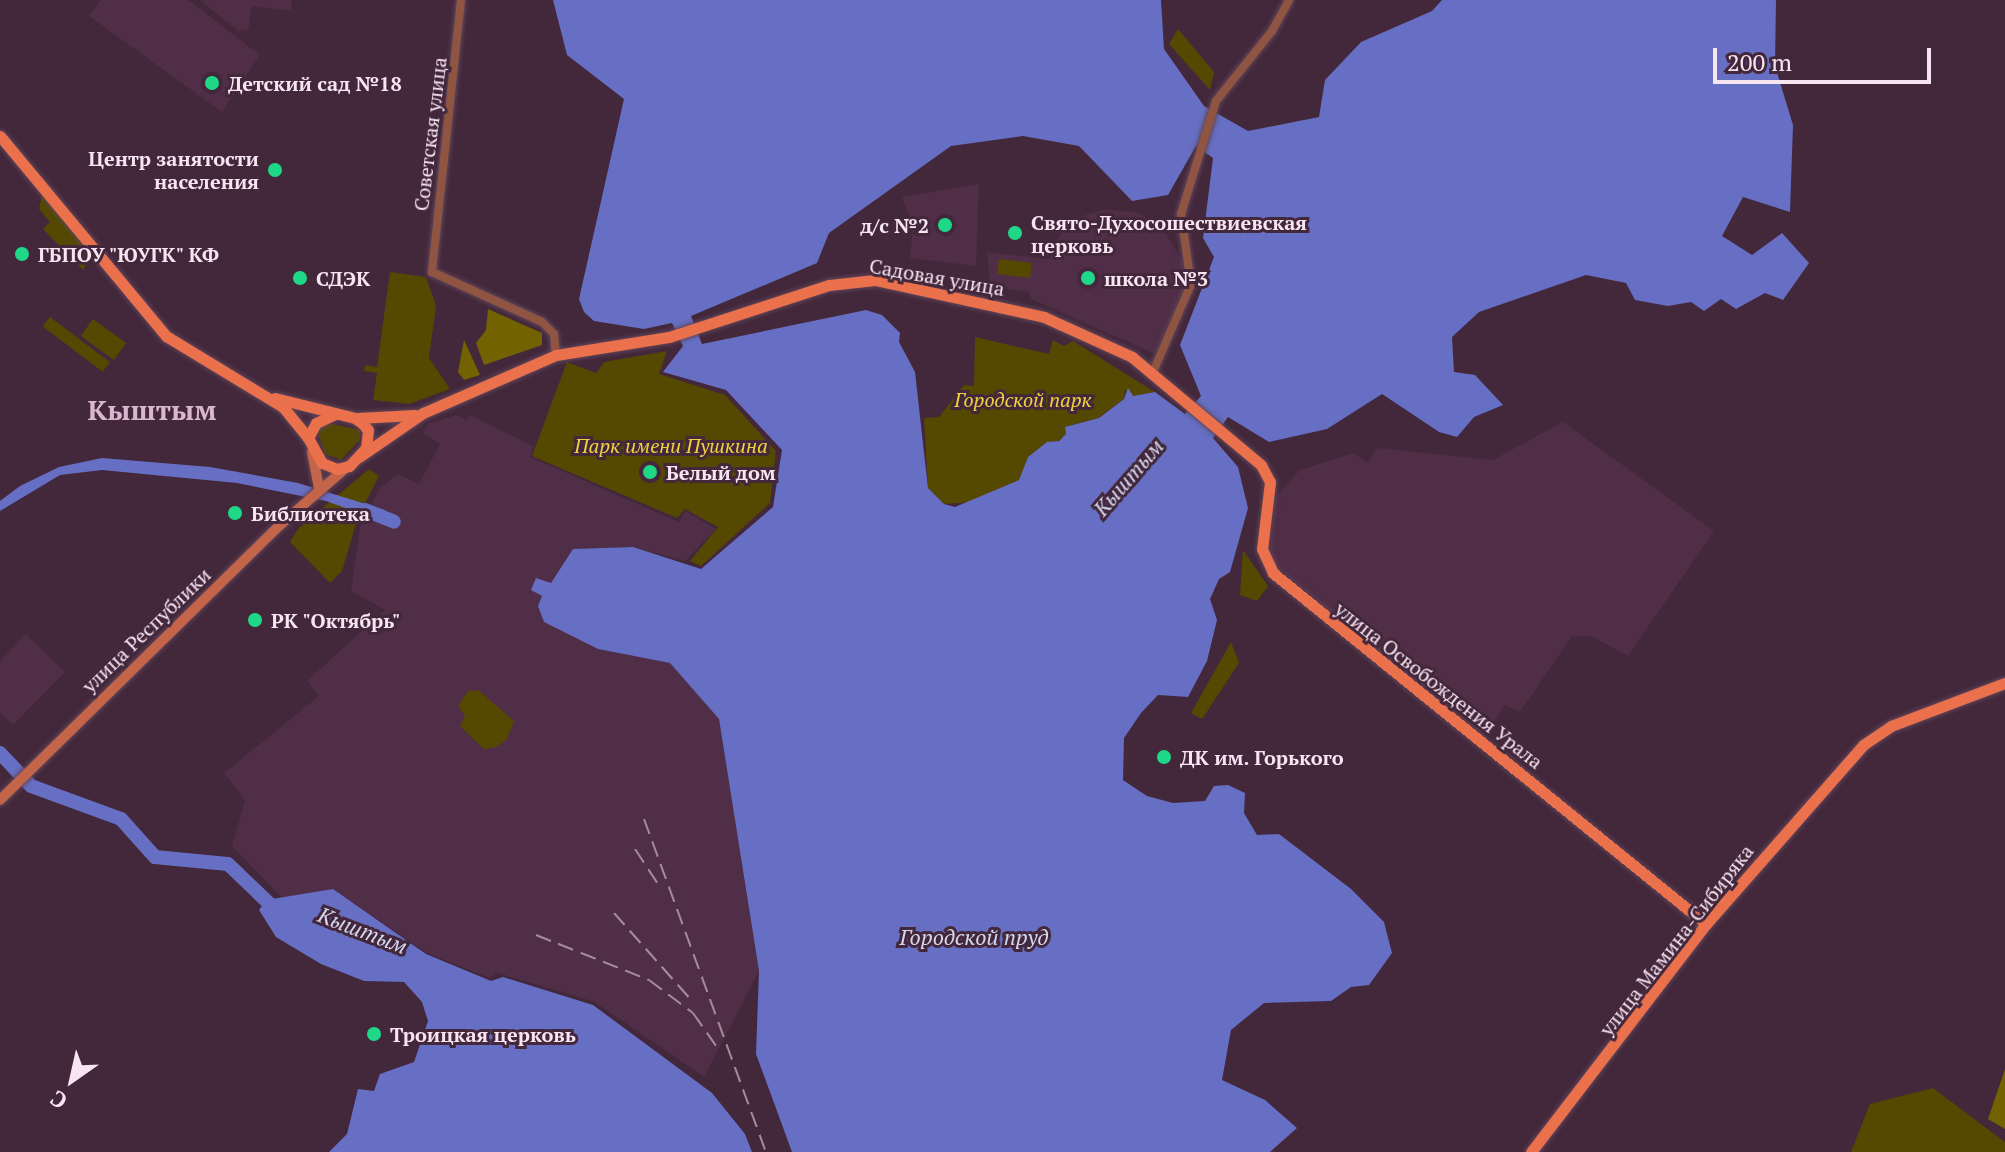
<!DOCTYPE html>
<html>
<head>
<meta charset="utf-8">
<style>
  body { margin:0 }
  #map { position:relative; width:2005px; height:1152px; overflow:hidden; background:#43273b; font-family:"PT Serif",serif }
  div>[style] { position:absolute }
  .built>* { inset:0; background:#502e47 }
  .green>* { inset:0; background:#554801; transform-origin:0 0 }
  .forest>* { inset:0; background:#736200 }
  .water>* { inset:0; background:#666fc3 }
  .river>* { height:14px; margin:-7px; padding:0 7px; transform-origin:7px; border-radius:7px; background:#666fc3 }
  .roads { filter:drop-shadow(0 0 2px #604558) drop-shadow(0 0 2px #604558) }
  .tertiary>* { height:8px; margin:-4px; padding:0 4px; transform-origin:4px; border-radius:4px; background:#905442 }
  .secondary>* { height:10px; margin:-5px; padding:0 5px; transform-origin:5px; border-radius:5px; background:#c46449 }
  .primary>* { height:11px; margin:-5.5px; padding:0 5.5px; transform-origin:5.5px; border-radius:5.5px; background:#eb704c }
  .rail>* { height:2px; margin-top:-1px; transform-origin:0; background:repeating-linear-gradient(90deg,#a38c9c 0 16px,transparent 0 24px) }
  .dots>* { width:22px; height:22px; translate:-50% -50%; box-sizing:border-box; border:4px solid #43273b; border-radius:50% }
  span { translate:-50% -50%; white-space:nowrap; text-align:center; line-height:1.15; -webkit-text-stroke:6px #43273b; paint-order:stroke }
  .poi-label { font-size:20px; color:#f8e5f2; font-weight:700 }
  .left { translate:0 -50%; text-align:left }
  .right { translate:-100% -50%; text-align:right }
  .street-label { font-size:20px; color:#f8e5f2 }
  .park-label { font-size:20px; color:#f0d23f; font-style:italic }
  .water-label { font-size:22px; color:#d3d7ee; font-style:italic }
  .district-label { font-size:28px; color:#dab7d0; font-weight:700 }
  .north { position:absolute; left:32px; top:1040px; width:80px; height:80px; -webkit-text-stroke:6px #43273b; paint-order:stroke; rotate:214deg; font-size:22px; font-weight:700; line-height:32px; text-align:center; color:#f8e5f2 }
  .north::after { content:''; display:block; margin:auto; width:28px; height:36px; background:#f8e5f2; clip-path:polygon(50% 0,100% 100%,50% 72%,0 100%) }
  .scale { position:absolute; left:1713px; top:48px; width:218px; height:36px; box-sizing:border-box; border:4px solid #f8e5f2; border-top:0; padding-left:10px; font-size:24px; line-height:28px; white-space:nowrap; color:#f8e5f2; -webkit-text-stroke:6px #43273b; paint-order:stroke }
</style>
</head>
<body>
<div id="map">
  <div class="built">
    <i style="clip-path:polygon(101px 0,188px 0,260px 55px,222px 112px,89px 16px)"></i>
    <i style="clip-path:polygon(200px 0,292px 0,291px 11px,251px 6px,249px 29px,238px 31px)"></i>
    <i style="clip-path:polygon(979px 184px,976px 266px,910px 258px,913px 227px,902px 197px)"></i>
    <i style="clip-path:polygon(1106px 209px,1138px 213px,1162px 227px,1188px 271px,1185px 287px,1155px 354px,1031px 299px,1029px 292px,990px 286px,987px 252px,1050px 259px,1066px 221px)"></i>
    <i style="clip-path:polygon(456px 415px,466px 420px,470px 415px,533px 446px,530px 457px,679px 522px,685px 511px,716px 529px,685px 561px,633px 547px,574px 549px,542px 596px,544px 622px,598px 649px,670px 663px,719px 719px,759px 971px,704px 1077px,595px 1002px,495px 972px,490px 978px,427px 953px,333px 889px,283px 899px,232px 846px,245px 801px,224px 773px,319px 696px,307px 681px,385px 610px,351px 591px,360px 527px,380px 488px,398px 474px,419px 484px,440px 444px,423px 434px,427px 424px)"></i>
    <i style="clip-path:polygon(1563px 422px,1714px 531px,1628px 656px,1591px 636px,1572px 636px,1520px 712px,1505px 705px,1482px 739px,1271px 562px,1266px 546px,1274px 498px,1300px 470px,1353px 453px,1368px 463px,1377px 448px,1493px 460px)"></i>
    <i style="clip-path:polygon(26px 634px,65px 672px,13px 725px,0 712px,0 661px)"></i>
  </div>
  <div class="green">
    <i style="clip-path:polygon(1178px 29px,1214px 72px,1210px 90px,1169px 44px)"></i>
    <i style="clip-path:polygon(42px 194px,92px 256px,83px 270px,43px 229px,50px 222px,39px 209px)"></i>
    <i style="left:999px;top:259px;width:33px;height:15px;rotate:7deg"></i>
    <i style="clip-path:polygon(390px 272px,426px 277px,436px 306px,429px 358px,450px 389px,409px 404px,373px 400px,377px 373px,364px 371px,365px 365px,377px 367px)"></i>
    <i style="left:50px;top:317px;width:75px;height:12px;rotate:37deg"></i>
    <i style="left:93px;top:319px;width:41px;height:21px;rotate:36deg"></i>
    <i style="clip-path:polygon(975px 337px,1049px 354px,1053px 340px,1064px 346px,1073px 341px,1155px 392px,1133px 396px,1125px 390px,1124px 399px,1098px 418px,1065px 427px,1067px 434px,1058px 441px,1046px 443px,1028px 457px,1019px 480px,973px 502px,944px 504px,928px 488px,924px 418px,939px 417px,964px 385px,974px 386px)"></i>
    <i style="clip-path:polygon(667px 351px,659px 374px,725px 395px,776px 451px,770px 503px,701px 566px,690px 561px,718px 527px,685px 509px,677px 518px,532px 456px,567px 362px,596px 373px,604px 362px)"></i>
    <i style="clip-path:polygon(324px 422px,360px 430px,359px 441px,341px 460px,325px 454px,317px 431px)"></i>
    <i style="clip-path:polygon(369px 469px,379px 476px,358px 517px,342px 571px,330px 583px,290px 542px,299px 528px)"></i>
    <i style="clip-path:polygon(1243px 550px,1268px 586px,1257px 601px,1240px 595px)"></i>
    <i style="clip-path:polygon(1231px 642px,1239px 663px,1202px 719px,1191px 713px)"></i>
    <i style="clip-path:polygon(478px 690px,514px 721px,507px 739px,496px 747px,484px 749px,460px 726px,465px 716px,458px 706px,468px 691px)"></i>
    <i style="clip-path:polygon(1933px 1088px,2005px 1142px,2005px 1152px,1851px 1152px,1870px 1104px)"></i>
  </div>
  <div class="forest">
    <i style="clip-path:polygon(488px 309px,542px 333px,542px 345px,484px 365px,476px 343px,486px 330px)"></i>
    <i style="clip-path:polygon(464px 340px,480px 375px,464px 380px,458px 372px)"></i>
    <i style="clip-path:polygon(2005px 1069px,2005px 1129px,1988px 1119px)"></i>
  </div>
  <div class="water">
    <i style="clip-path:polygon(evenodd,553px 0,1161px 0,1164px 49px,1204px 106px,1248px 131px,1319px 117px,1325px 80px,1361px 42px,1432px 11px,1442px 0,1776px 0,1775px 66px,1793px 125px,1790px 212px,1743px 197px,1722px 236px,1752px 255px,1782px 233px,1809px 263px,1783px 300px,1765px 293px,1736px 309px,1721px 299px,1704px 311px,1691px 302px,1668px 306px,1635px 300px,1626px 283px,1586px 275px,1479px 312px,1452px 337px,1454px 372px,1475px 375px,1503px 405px,1474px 417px,1457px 437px,1439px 432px,1382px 394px,1327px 429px,1269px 442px,1228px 417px,1213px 438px,1238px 467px,1248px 508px,1230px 572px,1219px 579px,1210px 599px,1217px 620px,1207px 661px,1188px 697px,1158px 695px,1141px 713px,1124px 738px,1123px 780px,1147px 796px,1173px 803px,1205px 801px,1214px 786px,1228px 785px,1245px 793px,1244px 813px,1257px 835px,1279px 834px,1351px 889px,1384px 922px,1392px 953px,1369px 985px,1351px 987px,1331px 1001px,1264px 1003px,1231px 1030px,1222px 1080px,1265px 1100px,1297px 1128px,1270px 1152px,792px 1152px,756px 1054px,759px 971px,719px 719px,670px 663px,598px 649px,544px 622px,538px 606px,542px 596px,531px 590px,536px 578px,551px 583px,573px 549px,633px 547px,701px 569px,773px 507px,782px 450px,726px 390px,663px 372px,683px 346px,672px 323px,644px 329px,594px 321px,584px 312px,579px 299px,624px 99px,567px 55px,553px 0,1023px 136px,1079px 146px,1132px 201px,1168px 195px,1196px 146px,1213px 158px,1203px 238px,1214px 257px,1180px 345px,1201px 396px,1185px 414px,1155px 392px,1133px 396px,1128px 388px,1124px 399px,1099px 418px,1065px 427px,1066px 434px,1059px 441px,1047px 442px,1028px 457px,1019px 480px,955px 507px,944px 504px,928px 488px,915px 372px,899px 342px,900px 333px,882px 315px,866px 310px,702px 344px,691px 316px,817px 263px,829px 233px,951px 146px,1023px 136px)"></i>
    <i style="clip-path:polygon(102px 458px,210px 467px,298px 483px,385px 510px,379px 520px,326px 501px,237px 483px,102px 470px,60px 475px,0 511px,0 501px,20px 486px,59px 467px)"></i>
    <i style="clip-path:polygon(333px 889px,426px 954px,491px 981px,503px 977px,593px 1005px,712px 1093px,745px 1134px,752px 1152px,329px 1152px,347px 1134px,358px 1089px,374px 1091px,380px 1074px,414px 1062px,428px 1021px,422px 1002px,404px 982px,364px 981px,321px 964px,276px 937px,259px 910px,266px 900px)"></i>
  </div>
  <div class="river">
    <i style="left:365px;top:510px;width:31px;rotate:22deg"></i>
    <i style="left:0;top:753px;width:45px;rotate:46.8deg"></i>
    <i style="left:31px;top:786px;width:96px;rotate:20.1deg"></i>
    <i style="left:121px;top:819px;width:51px;rotate:48.2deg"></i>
    <i style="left:155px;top:857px;width:73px;rotate:5.5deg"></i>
    <i style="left:228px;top:864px;width:68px;rotate:43.8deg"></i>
  </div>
  <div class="roads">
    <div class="tertiary">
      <i style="left:461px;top:0;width:274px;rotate:96.1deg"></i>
      <i style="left:432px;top:272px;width:121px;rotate:24.4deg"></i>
      <i style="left:542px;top:322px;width:17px;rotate:45deg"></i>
      <i style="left:554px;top:334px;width:21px;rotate:85deg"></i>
      <i style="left:1153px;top:372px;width:96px;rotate:-66.6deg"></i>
      <i style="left:1191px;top:284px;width:71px;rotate:-98.1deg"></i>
      <i style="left:1181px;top:214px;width:118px;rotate:-72.8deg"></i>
      <i style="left:1216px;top:101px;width:90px;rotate:-51.3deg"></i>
      <i style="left:1272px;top:31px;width:35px;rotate:-61deg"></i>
    </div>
    <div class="secondary">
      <i style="left:312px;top:452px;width:38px;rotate:79deg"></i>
      <i style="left:0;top:800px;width:392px;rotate:-44.5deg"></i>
      <i style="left:280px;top:525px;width:89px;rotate:-40.9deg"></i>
    </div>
    <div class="primary">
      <i style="left:0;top:136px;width:260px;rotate:50.3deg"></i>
      <i style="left:166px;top:336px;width:137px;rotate:31.3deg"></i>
      <i style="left:283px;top:407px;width:40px;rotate:51deg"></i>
      <i style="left:275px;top:398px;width:82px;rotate:14deg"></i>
      <i style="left:355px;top:418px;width:9px;rotate:36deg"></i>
      <i style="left:362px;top:423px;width:9px;rotate:49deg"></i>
      <i style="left:368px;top:430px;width:18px;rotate:96deg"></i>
      <i style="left:366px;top:448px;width:25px;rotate:133deg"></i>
      <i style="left:349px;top:466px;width:12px;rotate:166deg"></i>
      <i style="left:337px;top:469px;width:16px;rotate:-158deg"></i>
      <i style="left:322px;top:463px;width:29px;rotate:-119deg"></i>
      <i style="left:308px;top:438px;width:17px;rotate:-62deg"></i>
      <i style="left:316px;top:423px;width:21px;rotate:-25deg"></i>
      <i style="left:357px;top:418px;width:58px;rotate:-3deg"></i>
      <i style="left:359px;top:457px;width:78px;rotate:-34.5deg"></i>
      <i style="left:423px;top:413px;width:145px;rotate:-23.6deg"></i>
      <i style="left:556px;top:355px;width:114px;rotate:-9.1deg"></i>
      <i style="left:669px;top:337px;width:168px;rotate:-18deg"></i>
      <i style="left:829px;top:285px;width:46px;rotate:-6.2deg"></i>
      <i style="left:875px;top:280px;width:173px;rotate:12.3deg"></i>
      <i style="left:1044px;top:317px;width:97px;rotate:24.4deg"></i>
      <i style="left:1132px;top:357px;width:168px;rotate:39.9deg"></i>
      <i style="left:1261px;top:465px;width:19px;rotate:62deg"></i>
      <i style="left:1270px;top:482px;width:67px;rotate:96.8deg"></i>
      <i style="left:1262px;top:549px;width:26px;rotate:65deg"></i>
      <i style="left:1273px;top:573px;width:557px;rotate:39.03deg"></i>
      <i style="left:1531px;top:1152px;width:287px;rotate:-52.5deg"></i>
      <i style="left:1706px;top:924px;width:238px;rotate:-48.7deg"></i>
      <i style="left:1863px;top:745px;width:34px;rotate:-34deg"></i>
      <i style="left:1891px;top:726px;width:122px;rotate:-20.7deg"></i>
    </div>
  </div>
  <div class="rail">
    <i style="left:644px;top:819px;width:355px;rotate:69.9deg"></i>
    <i style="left:635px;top:849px;width:42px;rotate:56.7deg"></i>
    <i style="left:614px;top:913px;width:119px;rotate:48.4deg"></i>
    <i style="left:536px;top:935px;width:122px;rotate:21.7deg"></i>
    <i style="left:649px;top:980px;width:55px;rotate:36.9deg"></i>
    <i style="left:693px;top:1013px;width:45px;rotate:54.9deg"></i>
  </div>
  <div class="dots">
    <i style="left:212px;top:83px;background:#1ed888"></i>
    <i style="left:275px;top:170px;background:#1ed888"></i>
    <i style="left:945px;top:225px;background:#1ed888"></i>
    <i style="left:1015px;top:233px;background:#1ed888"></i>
    <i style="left:22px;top:254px;background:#1ed888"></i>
    <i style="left:300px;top:278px;background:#1ed888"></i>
    <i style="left:1088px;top:278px;background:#1ed888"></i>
    <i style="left:650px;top:472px;background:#1ed888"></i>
    <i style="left:235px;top:513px;background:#1ed888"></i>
    <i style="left:255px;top:620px;background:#1ed888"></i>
    <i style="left:1164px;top:757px;background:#1ed888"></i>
    <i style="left:374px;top:1034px;background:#1ed888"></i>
  </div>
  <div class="poi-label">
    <span class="left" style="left:228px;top:83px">Детский сад №18</span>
    <span class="right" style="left:259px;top:170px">Центр занятости<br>населения</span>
    <span class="left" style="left:1031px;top:234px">Свято-Духосошествиевская<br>церковь</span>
    <span class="right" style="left:929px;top:225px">д/с №2</span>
    <span class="left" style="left:38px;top:254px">ГБПОУ "ЮУГК" КФ</span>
    <span class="left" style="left:316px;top:278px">СДЭК</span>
    <span class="left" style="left:1104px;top:278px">школа №3</span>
    <span class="left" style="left:666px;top:472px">Белый дом</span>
    <span class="left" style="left:251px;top:513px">Библиотека</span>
    <span class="left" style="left:271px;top:620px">РК "Октябрь"</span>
    <span class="left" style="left:1180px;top:757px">ДК им. Горького</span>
    <span class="left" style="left:390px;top:1034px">Троицкая церковь</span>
  </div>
  <div class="street-label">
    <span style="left:430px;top:134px;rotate:-83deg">Советская улица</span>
    <span style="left:937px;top:277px;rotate:10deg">Садовая улица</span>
    <span style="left:146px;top:630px;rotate:-44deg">улица Республики</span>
    <span style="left:1439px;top:685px;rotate:38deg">улица Освобождения Урала</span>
    <span style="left:1676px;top:940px;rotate:-52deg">улица Мамина-Сибиряка</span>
  </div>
  <div class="park-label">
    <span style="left:1023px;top:399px">Городской парк</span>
    <span style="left:671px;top:445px">Парк имени Пушкина</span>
  </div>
  <div class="water-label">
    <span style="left:1128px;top:477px;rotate:-49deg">Кыштым</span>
    <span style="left:363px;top:930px;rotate:21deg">Кыштым</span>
    <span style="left:974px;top:937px">Городской пруд</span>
  </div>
  <div class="district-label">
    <span style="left:152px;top:410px">Кыштым</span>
  </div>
  <div class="north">С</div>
  <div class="scale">200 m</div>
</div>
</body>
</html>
